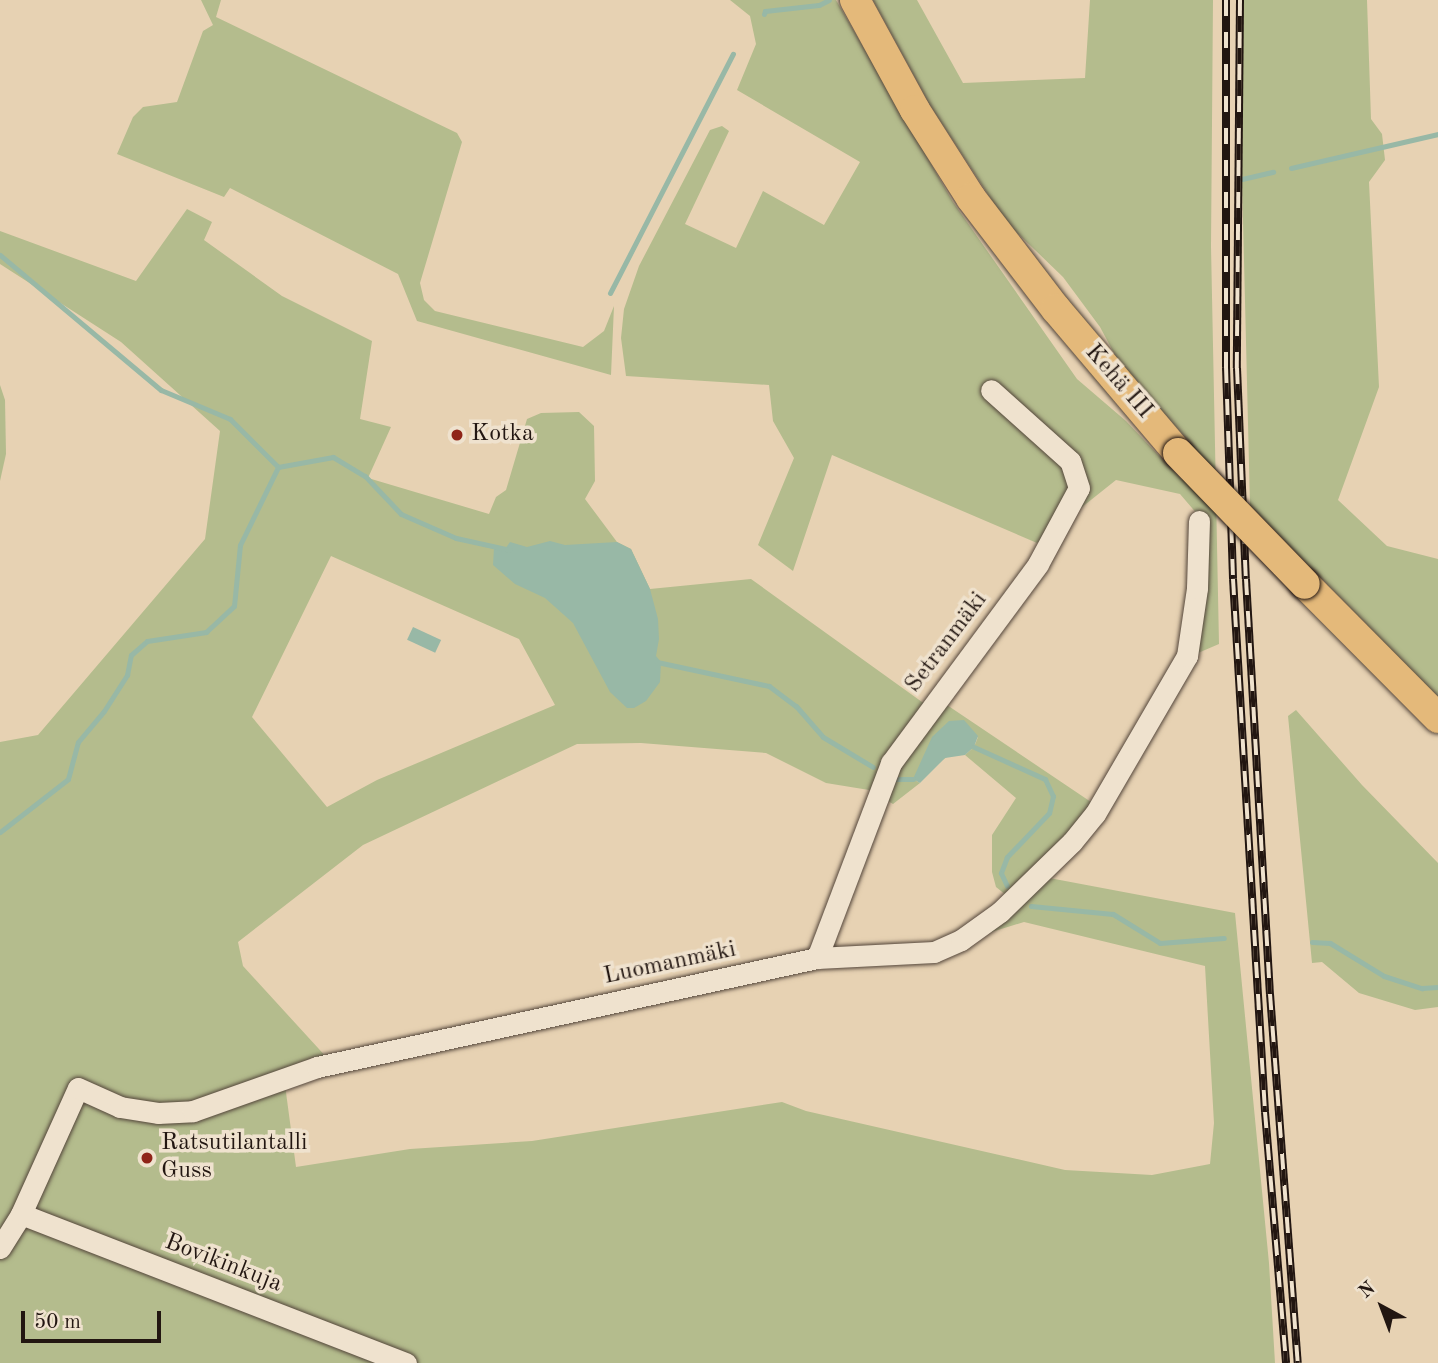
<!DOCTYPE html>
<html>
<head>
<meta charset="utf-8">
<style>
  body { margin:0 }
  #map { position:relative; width:1438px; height:1363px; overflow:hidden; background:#e7d2b3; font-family:"Old Standard TT",serif }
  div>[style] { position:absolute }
  .green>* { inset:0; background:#b4bc8d }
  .water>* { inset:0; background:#98b8a6; transform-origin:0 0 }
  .stream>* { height:5px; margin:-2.5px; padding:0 2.5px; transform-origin:2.5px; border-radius:2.5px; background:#98b8a6 }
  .roads { filter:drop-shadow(0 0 2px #53453a) drop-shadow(0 0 2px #53453a) }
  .minor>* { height:21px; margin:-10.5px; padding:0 10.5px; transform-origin:10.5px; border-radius:10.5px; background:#efe2ce }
  .highway>* { height:30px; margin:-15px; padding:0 15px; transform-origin:15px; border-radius:15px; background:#e4b97a }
  .rail>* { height:8px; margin-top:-4px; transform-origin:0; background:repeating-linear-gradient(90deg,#efe2ce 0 16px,#221611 0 32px); box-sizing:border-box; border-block:2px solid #221611 }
  .bridges { filter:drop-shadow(0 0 2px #221611) drop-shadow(0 0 2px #221611) }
  .highway-bridge>* { height:30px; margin:-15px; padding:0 15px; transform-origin:15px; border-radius:15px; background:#e4b97a }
  .dots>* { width:19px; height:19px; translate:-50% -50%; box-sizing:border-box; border:4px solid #efe2ce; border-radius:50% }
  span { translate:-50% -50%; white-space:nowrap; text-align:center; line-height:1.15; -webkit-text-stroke:7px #efe2ce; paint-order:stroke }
  .street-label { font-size:24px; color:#221611 }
  .poi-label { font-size:24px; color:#221611 }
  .left { translate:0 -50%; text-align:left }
  .north { position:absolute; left:1347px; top:1272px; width:70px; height:70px; -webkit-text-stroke:5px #efe2ce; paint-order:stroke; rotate:319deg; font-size:19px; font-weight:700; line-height:28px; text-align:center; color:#221611 }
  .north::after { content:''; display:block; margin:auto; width:24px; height:32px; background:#221611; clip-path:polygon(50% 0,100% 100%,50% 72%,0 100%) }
  .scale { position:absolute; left:21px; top:1311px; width:140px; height:32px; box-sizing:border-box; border:4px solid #221611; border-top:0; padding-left:9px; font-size:21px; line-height:24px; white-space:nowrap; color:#221611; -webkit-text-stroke:5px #efe2ce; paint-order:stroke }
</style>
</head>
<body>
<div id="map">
  <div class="green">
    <i style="clip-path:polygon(201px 0,221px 0,216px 17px,457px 133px,462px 142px,420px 283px,424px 300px,435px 311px,583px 347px,604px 331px,614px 306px,611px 375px,417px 321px,398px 274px,230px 188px,224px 197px,117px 154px,133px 117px,143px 107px,177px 102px,203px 31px,213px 25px)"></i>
    <i style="clip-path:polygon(730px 0,836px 0,953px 202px,1077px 379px,1126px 421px,1182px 480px,1190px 442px,1122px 368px,1100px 327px,1063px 277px,1006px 222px,930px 105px,873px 0,917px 0,963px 83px,1085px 78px,1090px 0,1213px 0,1211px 246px,1219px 644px,1198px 653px,1204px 522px,1180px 494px,1116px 480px,1037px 543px,832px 455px,793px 571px,758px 545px,794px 458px,773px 421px,769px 385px,626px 376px,621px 338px,624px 309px,639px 266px,710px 130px,722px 126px,729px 131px,685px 224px,736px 248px,763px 191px,824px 225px,860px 162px,737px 90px,756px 44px,750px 16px)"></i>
    <i style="clip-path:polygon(1243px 0,1367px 0,1371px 119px,1382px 134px,1385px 160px,1369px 182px,1379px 387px,1338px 500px,1387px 546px,1438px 559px,1438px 698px,1250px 505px,1242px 179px)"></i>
    <i style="clip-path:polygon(evenodd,187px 209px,212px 222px,204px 240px,282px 296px,372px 341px,360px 419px,391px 427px,368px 478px,489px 514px,496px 497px,506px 490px,527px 419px,541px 413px,579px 412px,594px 426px,595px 481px,585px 499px,617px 542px,631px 549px,650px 589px,751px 579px,922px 702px,944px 703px,1091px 802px,1065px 837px,1006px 895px,996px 887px,992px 872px,992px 835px,1016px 798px,965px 755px,974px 747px,978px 737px,913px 779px,920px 783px,893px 804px,869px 790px,826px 783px,766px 753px,641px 743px,577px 744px,363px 845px,238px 942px,243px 966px,329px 1060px,331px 1075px,285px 1085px,296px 1167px,410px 1149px,532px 1141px,782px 1102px,806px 1111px,1065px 1170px,1152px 1175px,1210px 1164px,1214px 1123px,1205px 966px,1024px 922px,982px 935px,1044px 877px,1235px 913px,1269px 1263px,1275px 1363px,0 1363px,0 742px,38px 735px,205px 539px,220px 431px,121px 342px,0 264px,0 231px,136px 281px,187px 209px,331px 556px,519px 639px,555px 705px,377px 780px,327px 807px,252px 717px,331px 556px)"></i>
    <i style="clip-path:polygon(0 385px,5px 400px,6px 454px,0 481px)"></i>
    <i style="clip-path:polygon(1296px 710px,1362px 785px,1438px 863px,1438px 1007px,1415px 1010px,1359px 993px,1322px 962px,1312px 963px,1288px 716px)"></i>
  </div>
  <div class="water">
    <i style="clip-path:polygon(550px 541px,565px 545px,617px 542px,631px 549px,650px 589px,658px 619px,659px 639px,656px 656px,661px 662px,660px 682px,646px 701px,634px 708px,627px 708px,610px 692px,573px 623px,545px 598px,515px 584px,493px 565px,494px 547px,505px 549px,510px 542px,527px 547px)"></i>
    <i style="left:413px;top:627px;width:31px;height:14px;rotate:25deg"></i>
    <i style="clip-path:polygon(964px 720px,978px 736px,974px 747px,965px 755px,945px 758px,920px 783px,913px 779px,932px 737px,949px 721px)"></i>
  </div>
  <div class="stream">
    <i style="left:764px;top:14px;width:3px;rotate:-72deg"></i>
    <i style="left:765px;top:11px;width:54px;rotate:-6.3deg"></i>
    <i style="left:819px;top:5px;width:11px;rotate:-27deg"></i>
    <i style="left:1291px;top:168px;width:151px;rotate:-13deg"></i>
    <i style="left:1242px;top:179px;width:32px;rotate:-13deg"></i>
    <i style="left:0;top:255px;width:210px;rotate:40deg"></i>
    <i style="left:161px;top:390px;width:75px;rotate:22.8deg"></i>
    <i style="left:230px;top:419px;width:68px;rotate:45deg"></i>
    <i style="left:610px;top:293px;width:269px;rotate:-62.8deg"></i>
    <i style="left:657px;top:662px;width:115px;rotate:12.1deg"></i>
    <i style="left:769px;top:686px;width:34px;rotate:37deg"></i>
    <i style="left:796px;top:706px;width:41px;rotate:48.9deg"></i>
    <i style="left:823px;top:737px;width:58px;rotate:31deg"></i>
    <i style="left:974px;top:747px;width:78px;rotate:24.3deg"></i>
    <i style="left:1045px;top:779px;width:19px;rotate:65deg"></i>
    <i style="left:1053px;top:796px;width:17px;rotate:103deg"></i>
    <i style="left:1049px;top:813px;width:61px;rotate:133.7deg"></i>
    <i style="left:1007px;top:857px;width:17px;rotate:111deg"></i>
    <i style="left:1001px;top:873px;width:14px;rotate:65deg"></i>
    <i style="left:896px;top:779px;width:17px"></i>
    <i style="left:0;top:832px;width:86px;rotate:-37.9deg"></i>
    <i style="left:68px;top:779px;width:38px;rotate:-75deg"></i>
    <i style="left:78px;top:742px;width:40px;rotate:-50deg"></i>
    <i style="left:104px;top:711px;width:43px;rotate:-57.4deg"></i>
    <i style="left:127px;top:675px;width:20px;rotate:-79deg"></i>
    <i style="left:131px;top:655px;width:21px;rotate:-41deg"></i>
    <i style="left:147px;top:641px;width:60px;rotate:-8.7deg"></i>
    <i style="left:206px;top:632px;width:38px;rotate:-43deg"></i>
    <i style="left:234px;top:606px;width:61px;rotate:-84.4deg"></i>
    <i style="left:240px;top:545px;width:87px;rotate:-64deg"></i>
    <i style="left:278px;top:467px;width:56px;rotate:-10.3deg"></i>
    <i style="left:333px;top:457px;width:37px;rotate:31deg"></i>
    <i style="left:365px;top:476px;width:52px;rotate:46.5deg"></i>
    <i style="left:401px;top:514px;width:60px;rotate:23.6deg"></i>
    <i style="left:456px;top:538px;width:55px;rotate:12.5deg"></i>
    <i style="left:1031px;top:906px;width:82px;rotate:5.6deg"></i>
    <i style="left:1113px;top:914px;width:55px;rotate:31.7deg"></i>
    <i style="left:1160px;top:943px;width:64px;rotate:-4.5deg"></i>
    <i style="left:1312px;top:942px;width:18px;rotate:3deg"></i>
    <i style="left:1330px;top:943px;width:63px;rotate:31.4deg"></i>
    <i style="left:1384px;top:976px;width:40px;rotate:18deg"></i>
    <i style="left:1422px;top:988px;width:16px;rotate:-4deg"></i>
  </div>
  <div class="roads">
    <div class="minor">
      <i style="left:817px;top:958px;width:209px;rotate:-69.2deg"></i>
      <i style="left:891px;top:763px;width:247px;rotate:-53.5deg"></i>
      <i style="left:1038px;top:564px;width:86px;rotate:-61.7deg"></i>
      <i style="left:1079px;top:488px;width:28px;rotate:-108deg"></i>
      <i style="left:1070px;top:461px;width:106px;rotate:-138.1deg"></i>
      <i style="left:21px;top:1214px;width:413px;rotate:21.2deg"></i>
      <i style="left:0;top:1248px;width:40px;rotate:-58deg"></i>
      <i style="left:21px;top:1214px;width:138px;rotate:-65.7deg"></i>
      <i style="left:78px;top:1088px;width:46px;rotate:24.3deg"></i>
      <i style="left:120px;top:1107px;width:38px;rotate:9deg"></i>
      <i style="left:158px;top:1113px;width:35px;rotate:-3deg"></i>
      <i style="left:193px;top:1111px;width:132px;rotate:-19.5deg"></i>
      <i style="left:317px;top:1067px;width:512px;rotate:-12.3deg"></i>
      <i style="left:817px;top:958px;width:117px;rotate:-2.9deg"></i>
      <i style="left:934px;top:952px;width:30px;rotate:-24deg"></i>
      <i style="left:961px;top:940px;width:48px;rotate:-35.7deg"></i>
      <i style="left:1000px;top:912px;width:100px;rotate:-44.2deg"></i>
      <i style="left:1072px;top:842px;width:36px;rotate:-51deg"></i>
      <i style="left:1095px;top:814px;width:183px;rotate:-59.8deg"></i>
      <i style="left:1187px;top:656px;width:69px;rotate:-81.6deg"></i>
      <i style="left:1197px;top:588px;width:67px;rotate:-88.3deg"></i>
    </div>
    <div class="highway">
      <i style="left:855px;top:0;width:125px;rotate:61.4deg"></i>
      <i style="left:915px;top:110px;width:104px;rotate:57.5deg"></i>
      <i style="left:971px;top:198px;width:140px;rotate:52.6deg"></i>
      <i style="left:1056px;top:309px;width:189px;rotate:49.7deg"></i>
      <i style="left:1305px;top:584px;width:189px;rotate:45.2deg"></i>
    </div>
  </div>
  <div class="rail">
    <i style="left:1226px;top:0;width:367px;rotate:90deg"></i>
    <i style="left:1226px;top:367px;width:212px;rotate:88.1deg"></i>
    <i style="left:1233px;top:579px;width:534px;rotate:86.56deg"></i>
    <i style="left:1265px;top:1112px;width:252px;rotate:85.2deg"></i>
    <i style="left:1240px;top:0;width:368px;rotate:90.5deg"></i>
    <i style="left:1237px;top:368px;width:211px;rotate:87.6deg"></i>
    <i style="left:1246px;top:579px;width:416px;rotate:86.7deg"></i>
    <i style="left:1270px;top:994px;width:370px;rotate:85.7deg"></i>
  </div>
  <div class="bridges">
    <div class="highway-bridge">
      <i style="left:1178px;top:453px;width:182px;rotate:45.9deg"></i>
    </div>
  </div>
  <div class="dots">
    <i style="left:457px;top:435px;background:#8f2418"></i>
    <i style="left:147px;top:1158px;background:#8f2418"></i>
  </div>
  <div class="street-label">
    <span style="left:1118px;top:382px;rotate:49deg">Kehä III</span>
    <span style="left:947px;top:643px;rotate:-53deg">Setranmäki</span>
    <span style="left:670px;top:964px;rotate:-12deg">Luomanmäki</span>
    <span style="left:223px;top:1264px;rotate:21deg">Bovikinkuja</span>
  </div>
  <div class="poi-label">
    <span class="left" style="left:471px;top:435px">Kotka</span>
    <span class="left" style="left:161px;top:1158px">Ratsutilantalli<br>Guss</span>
  </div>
  <div class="north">N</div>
  <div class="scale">50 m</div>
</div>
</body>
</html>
